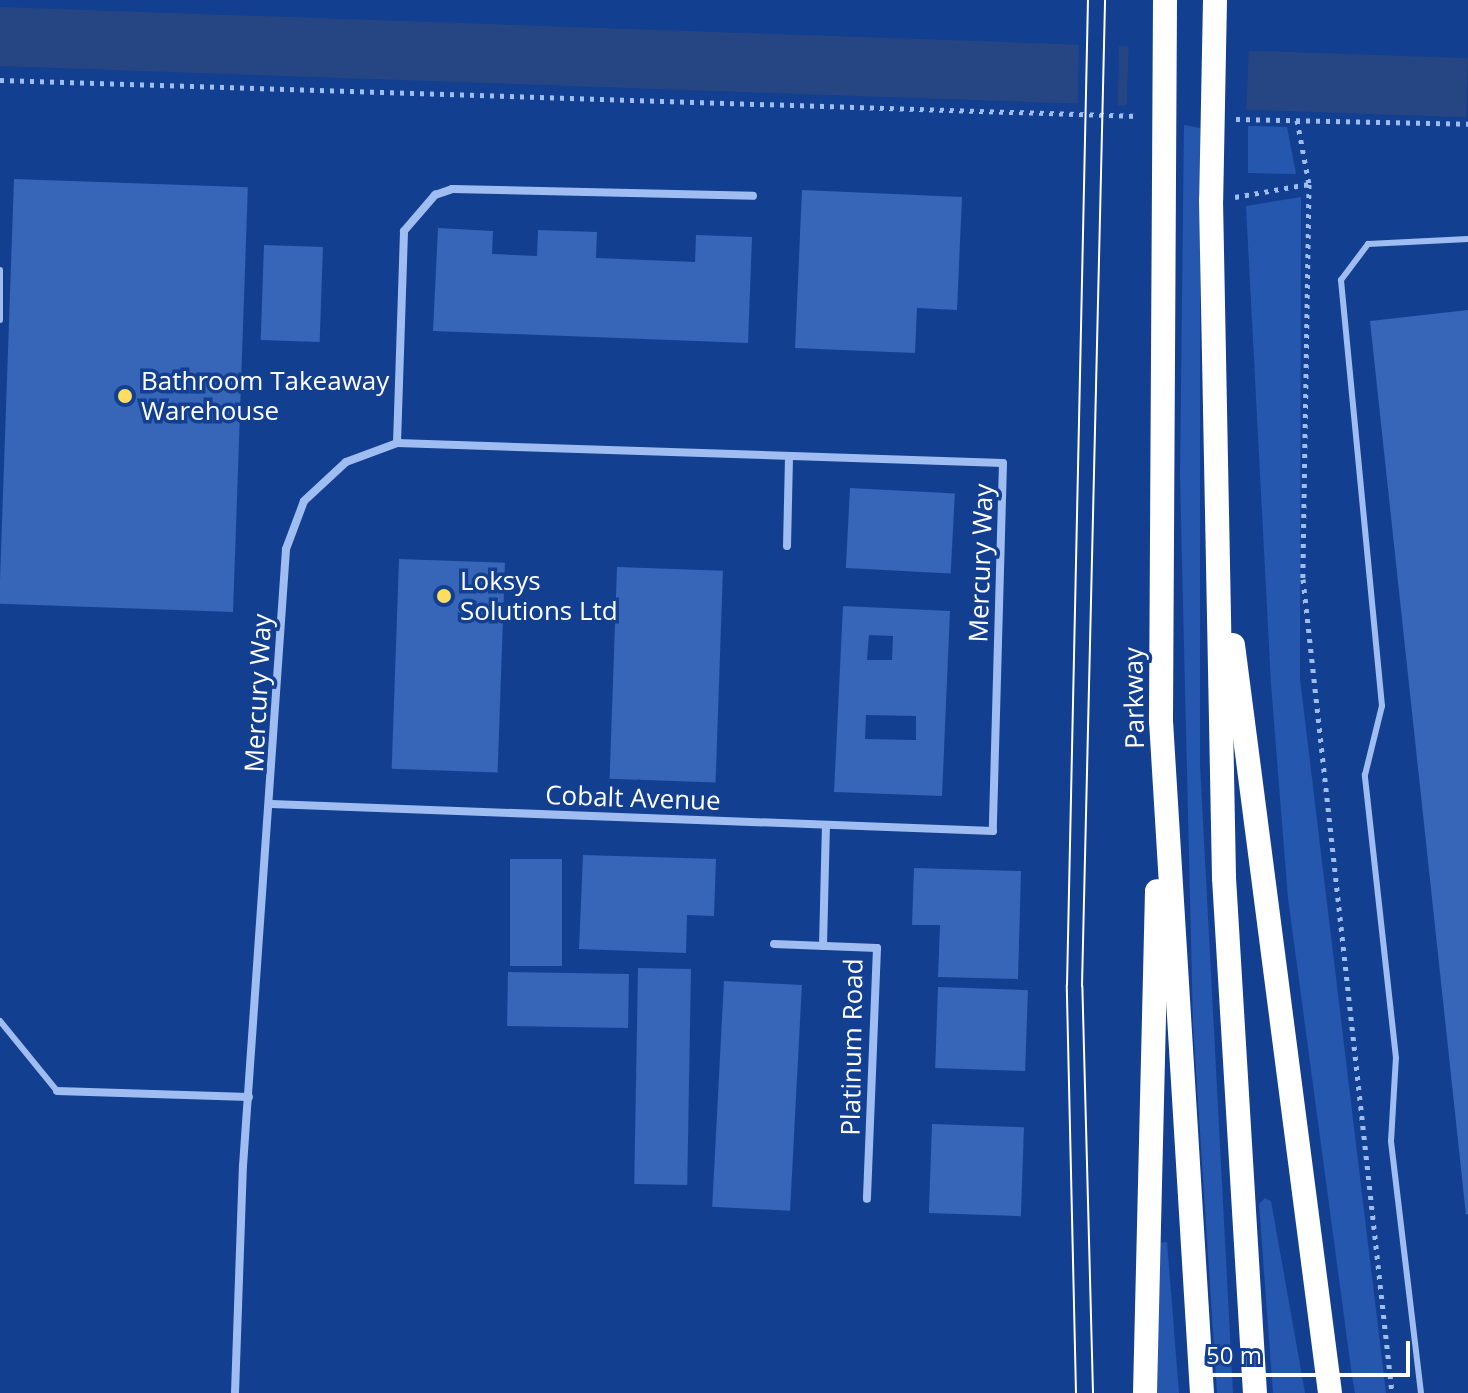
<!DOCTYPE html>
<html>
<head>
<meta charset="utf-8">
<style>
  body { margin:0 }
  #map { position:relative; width:1468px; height:1393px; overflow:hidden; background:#133f90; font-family:"Open Sans",sans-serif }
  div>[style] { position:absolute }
  .green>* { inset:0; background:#2557af }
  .water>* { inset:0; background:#254682; transform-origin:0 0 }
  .pier>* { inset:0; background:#133f90; transform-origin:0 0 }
  .building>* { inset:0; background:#3765b7; transform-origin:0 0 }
  .path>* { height:5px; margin-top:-2.5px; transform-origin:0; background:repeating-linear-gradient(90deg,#9fbdf1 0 4px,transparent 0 10px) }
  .lane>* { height:6px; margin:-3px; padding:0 3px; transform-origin:3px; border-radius:3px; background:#9fbdf1 }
  .street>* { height:8px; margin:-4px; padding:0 4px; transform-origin:4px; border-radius:4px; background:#9fbdf1 }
  .highway>* { height:24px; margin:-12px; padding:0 12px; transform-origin:12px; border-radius:12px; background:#fff }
  .tram>* { height:2px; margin:-1px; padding:0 1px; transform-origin:1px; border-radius:1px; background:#fff }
  .dots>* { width:22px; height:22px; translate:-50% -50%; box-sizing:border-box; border:4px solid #133f90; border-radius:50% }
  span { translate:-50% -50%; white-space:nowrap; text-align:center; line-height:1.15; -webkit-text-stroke:7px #133f90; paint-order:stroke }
  .poi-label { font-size:26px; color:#fff }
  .left { translate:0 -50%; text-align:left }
  .street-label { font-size:26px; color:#fff }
  .scale { position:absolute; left:1192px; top:1341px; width:218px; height:36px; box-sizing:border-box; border:4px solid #fff; border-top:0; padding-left:10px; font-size:24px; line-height:28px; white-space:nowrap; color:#fff; -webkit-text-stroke:6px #133f90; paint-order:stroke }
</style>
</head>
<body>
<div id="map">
  <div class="green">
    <i style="clip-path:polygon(1184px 125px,1200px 128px,1200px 764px,1233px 1393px,1217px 1393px,1193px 1024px,1180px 477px)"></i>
    <i style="clip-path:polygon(1248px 126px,1287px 127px,1296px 174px,1248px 173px)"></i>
    <i style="clip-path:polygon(1301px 197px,1300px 679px,1386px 1393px,1355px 1393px,1352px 1376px,1288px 898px,1271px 684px,1246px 206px)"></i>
    <i style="clip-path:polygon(1265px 1198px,1271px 1201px,1305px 1393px,1273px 1393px,1259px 1204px)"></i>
    <i style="clip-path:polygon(1167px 1242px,1179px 1393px,1156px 1393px,1156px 1243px)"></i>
  </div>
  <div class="water">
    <i style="left:0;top:7px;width:1469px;height:59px;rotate:2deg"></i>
  </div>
  <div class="pier">
    <i style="left:1079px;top:37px;width:40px;height:69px;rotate:1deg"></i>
    <i style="left:1129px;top:38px;width:120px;height:69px;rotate:2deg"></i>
  </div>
  <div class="building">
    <i style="left:14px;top:179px;width:234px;height:425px;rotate:2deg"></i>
    <i style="clip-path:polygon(802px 190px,962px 197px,957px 310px,917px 308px,915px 353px,795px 348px)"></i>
    <i style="clip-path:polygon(438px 228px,493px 231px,492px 254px,537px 256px,538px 230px,597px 232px,596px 258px,695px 262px,696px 235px,752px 237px,748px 343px,433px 331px)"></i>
    <i style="left:264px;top:245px;width:59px;height:95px;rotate:2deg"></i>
    <i style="clip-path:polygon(1468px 310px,1468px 1214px,1466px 1215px,1370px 321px)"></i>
    <i style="left:850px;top:488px;width:105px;height:80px;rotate:3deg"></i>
    <i style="left:399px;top:559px;width:106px;height:210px;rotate:2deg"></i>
    <i style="left:617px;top:567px;width:106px;height:212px;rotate:2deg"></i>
    <i style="clip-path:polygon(evenodd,843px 606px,950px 611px,942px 796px,834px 792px,843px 606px,869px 635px,893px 636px,892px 660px,867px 660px,869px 635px,843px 606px,866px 715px,916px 716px,916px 740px,865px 739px,866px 715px)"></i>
    <i style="clip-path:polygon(583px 855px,716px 859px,714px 916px,687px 915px,686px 953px,579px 949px)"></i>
    <i style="left:510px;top:859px;width:52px;height:107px"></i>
    <i style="clip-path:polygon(914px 868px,1021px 871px,1018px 979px,938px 977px,940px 925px,912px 925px)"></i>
    <i style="left:638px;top:968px;width:53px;height:216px;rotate:1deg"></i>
    <i style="left:508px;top:972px;width:121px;height:54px;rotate:1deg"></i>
    <i style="left:724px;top:981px;width:78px;height:226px;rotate:3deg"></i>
    <i style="left:938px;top:987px;width:90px;height:81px;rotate:2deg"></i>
    <i style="left:932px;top:1124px;width:92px;height:89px;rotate:2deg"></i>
  </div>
  <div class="path">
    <i style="left:0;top:80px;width:1139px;rotate:1.81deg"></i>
    <i style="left:1236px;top:119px;width:232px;rotate:1.2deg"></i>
    <i style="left:1297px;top:120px;width:65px;rotate:79.4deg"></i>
    <i style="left:1309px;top:184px;width:395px;rotate:90.9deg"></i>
    <i style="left:1303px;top:579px;width:819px;rotate:83.76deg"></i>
    <i style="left:1235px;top:197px;width:75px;rotate:-10deg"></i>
  </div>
  <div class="lane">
    <i style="left:0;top:270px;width:50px;rotate:90deg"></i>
    <i style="left:0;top:1021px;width:90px;rotate:50.8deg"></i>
    <i style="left:1421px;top:1393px;width:254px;rotate:-96.8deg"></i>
    <i style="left:1391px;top:1141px;width:83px;rotate:-86.6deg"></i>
    <i style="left:1396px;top:1058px;width:285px;rotate:-96.3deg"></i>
    <i style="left:1365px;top:775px;width:71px;rotate:-76.2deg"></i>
    <i style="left:1382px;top:706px;width:428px;rotate:-95.5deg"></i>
    <i style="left:1341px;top:280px;width:45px;rotate:-53.1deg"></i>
    <i style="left:1368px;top:244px;width:100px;rotate:-2.9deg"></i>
  </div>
  <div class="street">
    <i style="left:397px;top:443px;width:212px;rotate:-88.1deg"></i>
    <i style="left:404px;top:231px;width:48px;rotate:-49.3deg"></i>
    <i style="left:435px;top:195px;width:18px;rotate:-19deg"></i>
    <i style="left:452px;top:189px;width:301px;rotate:1.3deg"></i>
    <i style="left:787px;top:546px;width:90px;rotate:-88.7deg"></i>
    <i style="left:774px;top:944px;width:103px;rotate:2.2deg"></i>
    <i style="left:877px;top:948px;width:251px;rotate:92.3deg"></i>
    <i style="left:823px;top:946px;width:120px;rotate:-88.6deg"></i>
    <i style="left:57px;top:1091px;width:192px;rotate:1.8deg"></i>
    <i style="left:235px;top:1393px;width:227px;rotate:-88deg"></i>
    <i style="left:243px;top:1166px;width:618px;rotate:-86.01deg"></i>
    <i style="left:286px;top:549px;width:51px;rotate:-69.4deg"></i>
    <i style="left:304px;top:501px;width:57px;rotate:-42.9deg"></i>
    <i style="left:346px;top:462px;width:54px;rotate:-20.4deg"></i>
    <i style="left:397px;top:443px;width:606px;rotate:1.89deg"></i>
    <i style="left:1003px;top:463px;width:368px;rotate:91.6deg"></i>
    <i style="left:993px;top:831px;width:722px;rotate:-177.86deg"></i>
  </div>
  <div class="highway">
    <i style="left:1165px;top:0;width:721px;rotate:90.32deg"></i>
    <i style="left:1161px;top:721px;width:673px;rotate:86.51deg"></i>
    <i style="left:1215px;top:0;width:200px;rotate:91.1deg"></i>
    <i style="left:1211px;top:200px;width:678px;rotate:88.9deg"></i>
    <i style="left:1224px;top:878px;width:516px;rotate:86.56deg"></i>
    <i style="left:1233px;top:645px;width:754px;rotate:82.61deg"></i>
    <i style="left:1145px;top:1393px;width:502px;rotate:-88.63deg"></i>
  </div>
  <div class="tram">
    <i style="left:1076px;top:1393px;width:408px;rotate:-91.3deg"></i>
    <i style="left:1067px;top:985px;width:985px;rotate:-88.78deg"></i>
    <i style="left:1093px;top:1393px;width:407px;rotate:-91.5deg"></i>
    <i style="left:1082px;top:986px;width:986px;rotate:-88.66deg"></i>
  </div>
  <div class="dots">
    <i style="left:125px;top:396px;background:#ffde5f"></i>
    <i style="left:444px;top:596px;background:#ffde5f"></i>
  </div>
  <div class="poi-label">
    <span class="left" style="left:141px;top:396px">Bathroom Takeaway<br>Warehouse</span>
    <span class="left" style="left:460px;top:596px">Loksys<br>Solutions Ltd</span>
  </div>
  <div class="street-label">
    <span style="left:981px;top:563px;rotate:-88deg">Mercury Way</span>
    <span style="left:258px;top:693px;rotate:-87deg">Mercury Way</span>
    <span style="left:1134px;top:698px;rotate:-91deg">Parkway</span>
    <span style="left:633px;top:798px;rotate:2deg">Cobalt Avenue</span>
    <span style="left:852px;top:1047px;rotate:-89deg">Platinum Road</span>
  </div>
  <div class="scale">50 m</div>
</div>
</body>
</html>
